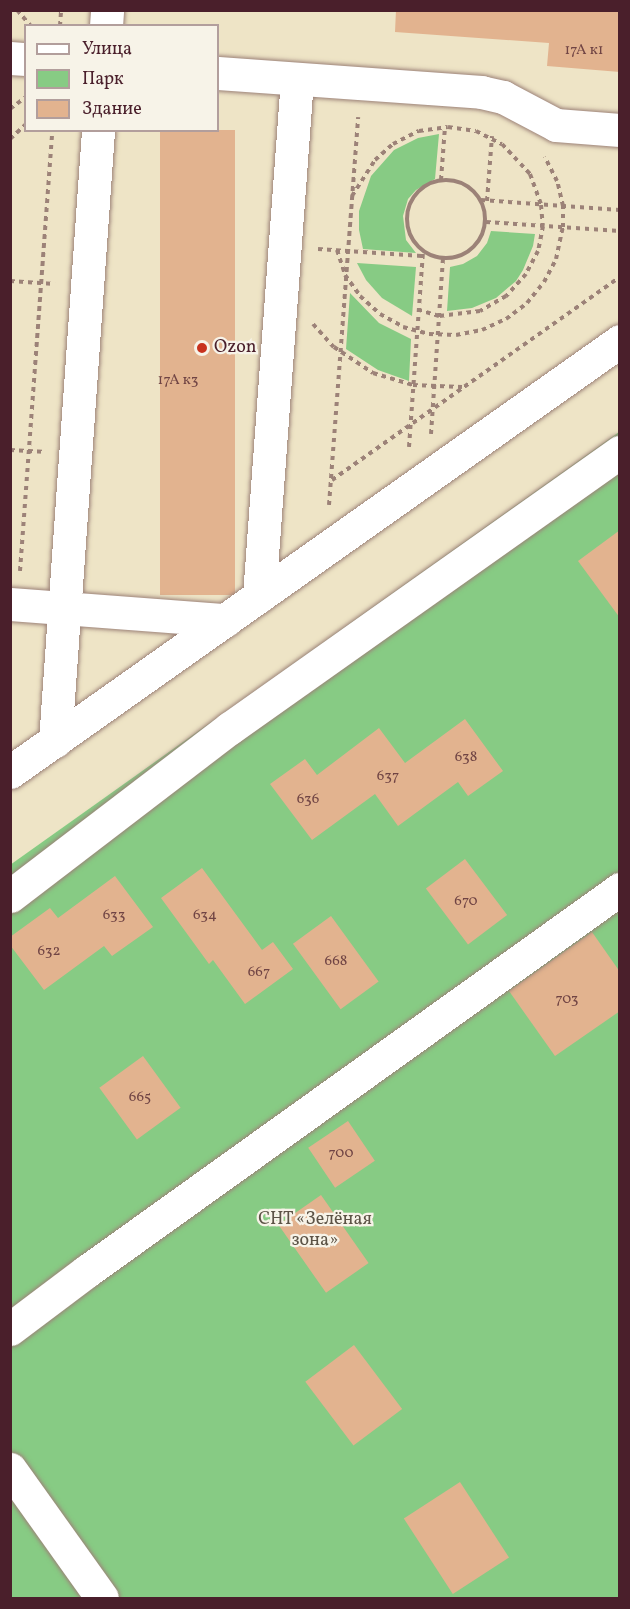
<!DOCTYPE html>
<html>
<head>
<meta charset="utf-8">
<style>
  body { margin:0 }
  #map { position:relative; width:630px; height:1609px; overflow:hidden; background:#eee4c6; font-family:Vollkorn,serif }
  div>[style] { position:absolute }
  .green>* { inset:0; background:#87cb84 }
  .building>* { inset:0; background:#e2b38f; transform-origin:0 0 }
  .path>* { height:4px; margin-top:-2px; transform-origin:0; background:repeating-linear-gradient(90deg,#9c8278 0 4.5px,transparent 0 9px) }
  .path>.ring { margin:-2px; padding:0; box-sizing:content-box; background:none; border:4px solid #9c8278; border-radius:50% }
  .roads { filter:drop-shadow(0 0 2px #9c8278) drop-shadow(0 0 2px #9c8278) }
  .minor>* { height:33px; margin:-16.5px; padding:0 16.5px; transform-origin:16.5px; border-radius:16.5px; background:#fff }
  .dots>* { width:16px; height:16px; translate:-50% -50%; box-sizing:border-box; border:3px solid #f7f3e8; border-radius:50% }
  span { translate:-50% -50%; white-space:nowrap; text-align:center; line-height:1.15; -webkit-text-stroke:4.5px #f7f3e8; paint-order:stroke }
  .number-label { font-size:15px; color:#704444 }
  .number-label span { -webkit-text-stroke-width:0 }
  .poi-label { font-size:18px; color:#4a1f2b }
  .left { translate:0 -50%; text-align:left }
  .park-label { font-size:18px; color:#5c5346 }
  .frame { position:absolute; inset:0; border:12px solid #4a1f2b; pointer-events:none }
  .legend { position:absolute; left:24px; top:24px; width:195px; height:108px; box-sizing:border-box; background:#f7f3e8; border:2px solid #b29e9c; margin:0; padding:8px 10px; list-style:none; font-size:18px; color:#4a1f2b }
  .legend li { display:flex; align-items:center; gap:12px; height:30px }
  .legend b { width:30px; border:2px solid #b29e9c }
</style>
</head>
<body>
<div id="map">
  <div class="green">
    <i style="clip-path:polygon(439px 134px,435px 179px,416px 190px,408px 199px,403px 216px,406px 240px,416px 253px,363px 249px,359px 230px,359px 211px,371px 176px,394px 150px,418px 138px)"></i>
    <i style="clip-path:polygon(491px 231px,535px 234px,533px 246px,523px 270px,516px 281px,496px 298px,472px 308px,447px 311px,450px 267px,463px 264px,477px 256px,487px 243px)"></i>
    <i style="clip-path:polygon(357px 263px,416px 267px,412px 316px,382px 298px,366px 280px)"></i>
    <i style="clip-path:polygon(350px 293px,379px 323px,411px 339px,409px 381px,378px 370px,346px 349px)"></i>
    <i style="clip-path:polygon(619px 432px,619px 1598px,11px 1598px,10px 865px)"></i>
  </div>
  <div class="building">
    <i style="clip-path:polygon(396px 10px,620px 10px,620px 72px,547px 66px,549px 43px,395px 32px)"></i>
    <i style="left:160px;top:130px;width:75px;height:465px"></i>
    <i style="clip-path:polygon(620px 530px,620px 618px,578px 561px)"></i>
    <i style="clip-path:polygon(465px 719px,503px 771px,468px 796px,458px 782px,398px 826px,375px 794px,312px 840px,270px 784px,305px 759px,317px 775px,379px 728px,405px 763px)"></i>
    <i style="left:465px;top:859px;width:70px;height:49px;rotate:53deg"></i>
    <i style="clip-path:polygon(202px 868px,262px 950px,273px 942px,293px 969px,245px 1004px,213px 960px,209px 964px,161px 898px)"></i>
    <i style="clip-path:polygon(115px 876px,153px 927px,112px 956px,104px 946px,44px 990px,10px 945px,10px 937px,50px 908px,58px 918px)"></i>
    <i style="left:331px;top:916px;width:81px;height:47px;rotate:54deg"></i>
    <i style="clip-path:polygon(592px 932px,620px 972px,620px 1011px,555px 1056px,509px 991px)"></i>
    <i style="left:143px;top:1056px;width:64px;height:54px;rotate:54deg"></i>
    <i style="left:348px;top:1121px;width:48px;height:48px;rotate:56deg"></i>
    <i style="left:321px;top:1195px;width:83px;height:52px;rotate:55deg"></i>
    <i style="left:354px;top:1345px;width:80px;height:61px;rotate:53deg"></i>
    <i style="left:460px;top:1482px;width:90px;height:67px;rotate:57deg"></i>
  </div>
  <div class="path">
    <i style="left:17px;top:10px;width:20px;rotate:49deg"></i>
    <i style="left:60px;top:26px;width:16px;rotate:-86deg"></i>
    <i style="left:10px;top:109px;width:20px;rotate:-37deg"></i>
    <i style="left:10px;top:139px;width:22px;rotate:-43deg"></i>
    <i class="ring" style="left:407px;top:180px;width:74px;height:74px"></i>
    <i style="left:441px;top:180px;width:53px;rotate:-85.7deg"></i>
    <i style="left:352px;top:196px;width:43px;rotate:-57.4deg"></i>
    <i style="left:375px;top:160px;width:24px;rotate:-42deg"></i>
    <i style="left:393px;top:144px;width:29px;rotate:-27deg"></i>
    <i style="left:419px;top:131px;width:29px;rotate:-8deg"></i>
    <i style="left:448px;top:127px;width:28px;rotate:8deg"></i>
    <i style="left:476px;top:131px;width:29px;rotate:27deg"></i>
    <i style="left:502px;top:144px;width:41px;rotate:47deg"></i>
    <i style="left:530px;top:174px;width:33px;rotate:70deg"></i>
    <i style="left:541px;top:205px;width:21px;rotate:85deg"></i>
    <i style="left:543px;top:226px;width:25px;rotate:101deg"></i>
    <i style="left:538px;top:251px;width:26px;rotate:118deg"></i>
    <i style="left:526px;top:274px;width:30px;rotate:132deg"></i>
    <i style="left:506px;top:296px;width:30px;rotate:150deg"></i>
    <i style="left:480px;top:311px;width:41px;rotate:173deg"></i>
    <i style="left:439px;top:316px;width:21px;rotate:-163deg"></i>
    <i style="left:481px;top:200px;width:139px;rotate:4.1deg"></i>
    <i style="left:487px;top:201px;width:65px;rotate:-85.6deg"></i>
    <i style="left:486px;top:222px;width:134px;rotate:3.8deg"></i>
    <i style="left:318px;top:249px;width:104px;rotate:3.9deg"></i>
    <i style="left:337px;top:250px;width:26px;rotate:72deg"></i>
    <i style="left:345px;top:275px;width:26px;rotate:54deg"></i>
    <i style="left:360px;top:296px;width:27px;rotate:42deg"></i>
    <i style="left:380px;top:314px;width:26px;rotate:29deg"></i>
    <i style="left:403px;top:327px;width:27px;rotate:15deg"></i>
    <i style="left:429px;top:334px;width:27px;rotate:2deg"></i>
    <i style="left:456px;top:335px;width:26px;rotate:-11deg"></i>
    <i style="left:482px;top:330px;width:26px;rotate:-25deg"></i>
    <i style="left:506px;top:319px;width:26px;rotate:-37deg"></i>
    <i style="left:527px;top:303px;width:27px;rotate:-51deg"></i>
    <i style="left:544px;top:282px;width:26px;rotate:-62deg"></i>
    <i style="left:556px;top:259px;width:33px;rotate:-78deg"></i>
    <i style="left:563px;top:227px;width:21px;rotate:-90deg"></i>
    <i style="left:563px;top:206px;width:26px;rotate:-103deg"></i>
    <i style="left:557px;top:181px;width:27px;rotate:-117deg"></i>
    <i style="left:10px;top:281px;width:45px;rotate:3.8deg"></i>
    <i style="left:313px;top:324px;width:31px;rotate:48deg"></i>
    <i style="left:334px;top:347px;width:47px;rotate:33.7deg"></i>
    <i style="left:373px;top:373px;width:42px;rotate:16.7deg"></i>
    <i style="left:413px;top:385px;width:49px;rotate:2.3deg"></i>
    <i style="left:431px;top:434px;width:176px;rotate:-86.1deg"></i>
    <i style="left:409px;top:447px;width:197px;rotate:-85.9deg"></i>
    <i style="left:10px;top:450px;width:33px;rotate:3deg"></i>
    <i style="left:332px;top:480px;width:352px;rotate:-35.2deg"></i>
    <i style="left:329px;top:505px;width:389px;rotate:-85.7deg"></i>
    <i style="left:20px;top:571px;width:442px;rotate:-85.8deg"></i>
  </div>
  <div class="roads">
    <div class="minor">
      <i style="left:106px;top:26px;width:16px;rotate:-86deg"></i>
      <i style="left:10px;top:58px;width:16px;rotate:4deg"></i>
      <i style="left:218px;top:73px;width:264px;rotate:4.1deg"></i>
      <i style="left:481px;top:92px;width:23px;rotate:13deg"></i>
      <i style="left:503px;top:97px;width:60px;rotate:27.8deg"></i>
      <i style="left:556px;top:125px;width:64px;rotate:4.5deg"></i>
      <i style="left:259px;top:596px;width:518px;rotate:-85.8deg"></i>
      <i style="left:10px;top:604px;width:216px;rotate:4.3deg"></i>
      <i style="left:55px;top:741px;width:613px;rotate:-85.97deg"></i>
      <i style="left:10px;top:772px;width:747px;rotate:-35.24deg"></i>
      <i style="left:10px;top:896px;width:277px;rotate:-37.4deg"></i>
      <i style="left:230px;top:728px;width:478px;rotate:-35.3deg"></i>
      <i style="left:10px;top:1329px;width:96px;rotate:-37deg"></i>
      <i style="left:87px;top:1271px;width:656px;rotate:-35.63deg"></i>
      <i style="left:10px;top:1469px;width:158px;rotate:54.5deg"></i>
    </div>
  </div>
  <div class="dots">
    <i style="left:202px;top:348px;background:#c8321e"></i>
  </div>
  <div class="number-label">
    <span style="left:584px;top:51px">17А к1</span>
    <span style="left:178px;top:381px">17А к3</span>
    <span style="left:466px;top:758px">638</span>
    <span style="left:388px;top:777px">637</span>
    <span style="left:308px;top:800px">636</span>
    <span style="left:466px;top:902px">670</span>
    <span style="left:114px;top:916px">633</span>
    <span style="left:205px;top:916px">634</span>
    <span style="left:49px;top:952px">632</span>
    <span style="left:336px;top:962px">668</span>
    <span style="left:259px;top:973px">667</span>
    <span style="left:567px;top:1000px">703</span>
    <span style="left:140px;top:1098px">665</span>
    <span style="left:341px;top:1154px">700</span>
  </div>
  <div class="poi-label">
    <span class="left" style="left:214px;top:348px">Ozon</span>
  </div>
  <div class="park-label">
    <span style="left:315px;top:1231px">СНТ «Зелёная<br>зона»</span>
  </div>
  <div class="frame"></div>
  <ul class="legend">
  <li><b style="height:8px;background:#fff"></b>Улица</li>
  <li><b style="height:16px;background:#87cb84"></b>Парк</li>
  <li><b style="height:16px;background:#e2b38f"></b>Здание</li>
  </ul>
</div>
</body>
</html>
